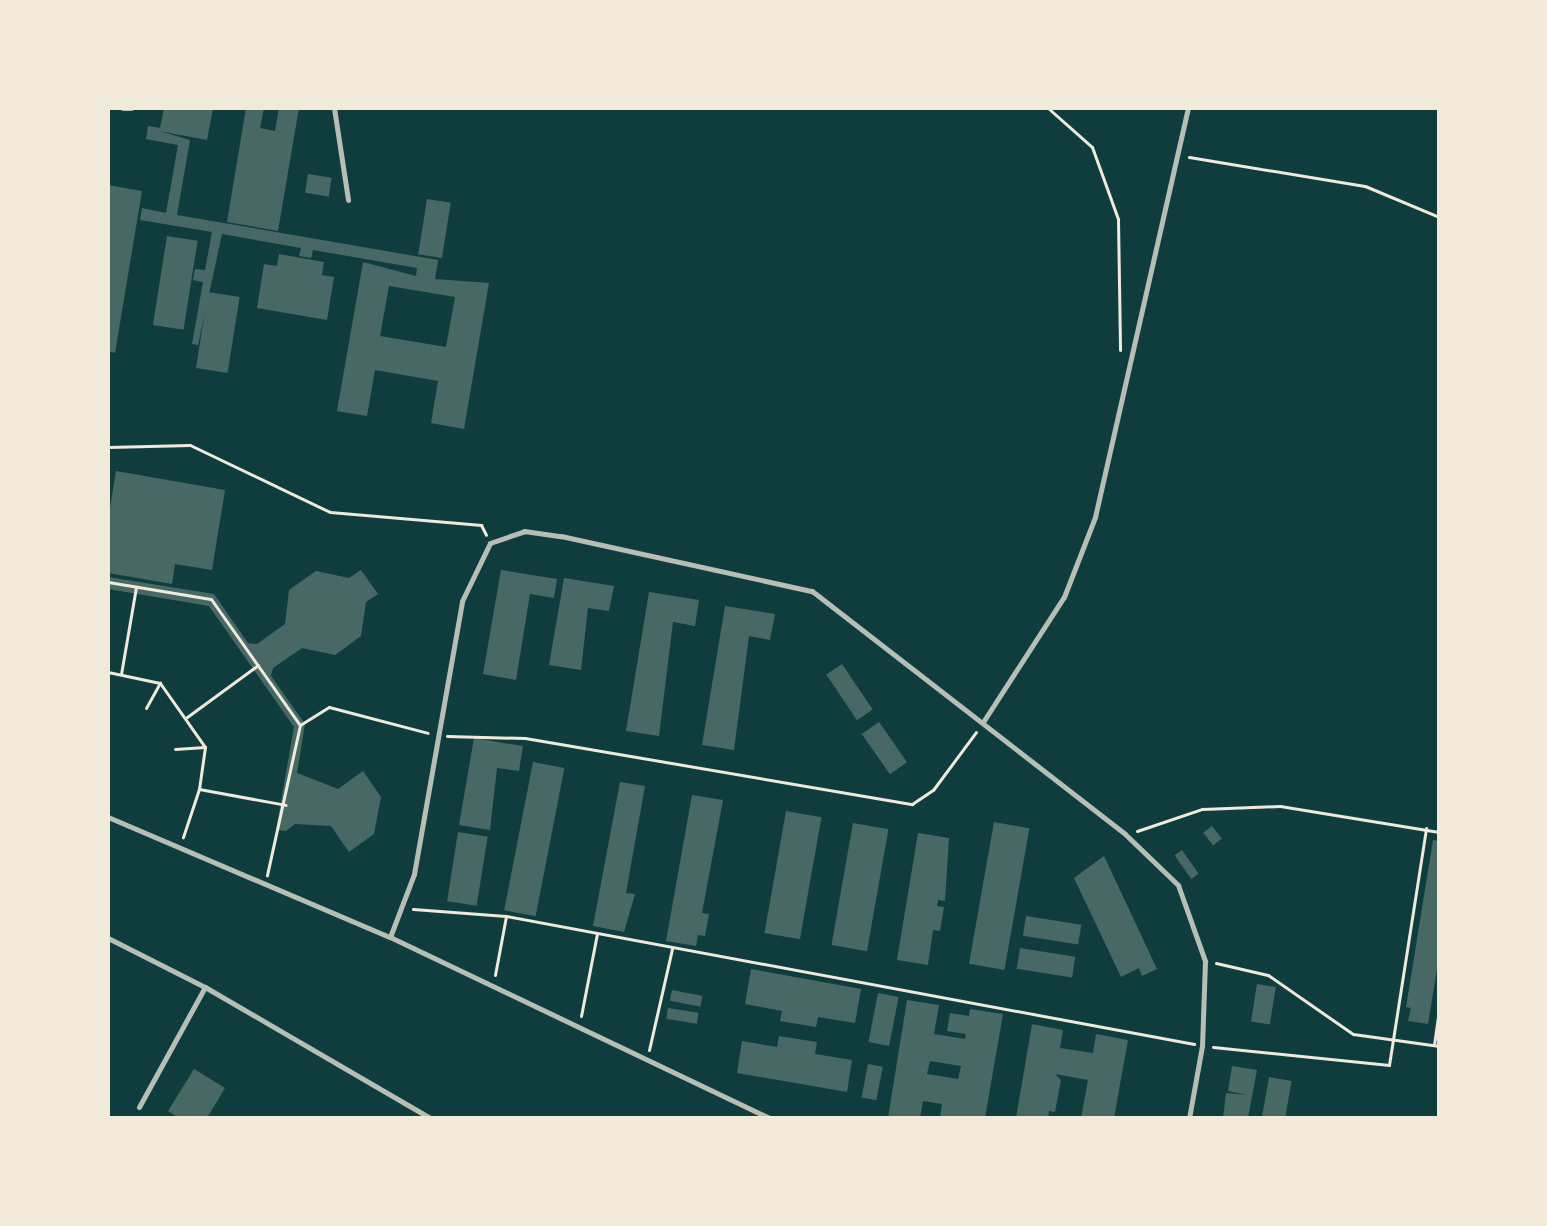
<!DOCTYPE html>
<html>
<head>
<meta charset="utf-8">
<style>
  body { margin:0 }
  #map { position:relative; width:1547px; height:1226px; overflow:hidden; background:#0f3d3e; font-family:"Public Sans",sans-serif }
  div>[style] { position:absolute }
  .building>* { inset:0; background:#486865; transform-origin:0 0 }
  .path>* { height:3px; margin:-1.5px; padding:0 1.5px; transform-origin:1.5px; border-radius:1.5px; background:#f1e9da }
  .service>* { height:5px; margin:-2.5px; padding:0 2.5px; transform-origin:2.5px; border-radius:2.5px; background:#b8beb3 }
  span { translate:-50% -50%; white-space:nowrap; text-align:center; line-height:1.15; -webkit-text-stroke:6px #f1e9da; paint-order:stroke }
  .frame { position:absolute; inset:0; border:110px solid #f1e9da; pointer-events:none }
</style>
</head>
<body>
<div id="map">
  <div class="building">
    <i style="clip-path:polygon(evenodd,164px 108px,213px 108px,207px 140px,159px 131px,190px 140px,177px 215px,438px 260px,435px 279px,489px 283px,464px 429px,431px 423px,438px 381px,375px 370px,367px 416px,337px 411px,363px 262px,416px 276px,417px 268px,313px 250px,311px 258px,299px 256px,301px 248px,222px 234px,198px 345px,192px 344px,203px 282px,193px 280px,195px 269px,205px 270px,212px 232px,140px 220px,142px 208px,166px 213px,178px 145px,146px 139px,148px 126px,160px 128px,164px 108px,389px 286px,455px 297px,446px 347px,380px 336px,389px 286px)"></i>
    <i style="clip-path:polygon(246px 108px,264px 108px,260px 128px,275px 131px,279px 108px,299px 108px,278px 231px,227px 222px)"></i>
    <i style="left:308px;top:174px;width:24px;height:19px;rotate:9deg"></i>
    <i style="clip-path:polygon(108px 185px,142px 191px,115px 353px,108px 351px)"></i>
    <i style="left:427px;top:199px;width:24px;height:56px;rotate:9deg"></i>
    <i style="left:167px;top:236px;width:31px;height:90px;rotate:9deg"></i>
    <i style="clip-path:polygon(279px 254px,324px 262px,322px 275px,334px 277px,327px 320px,257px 308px,264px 264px,277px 266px)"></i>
    <i style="left:208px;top:292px;width:32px;height:77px;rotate:9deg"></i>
    <i style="clip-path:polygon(116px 471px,225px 490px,212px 570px,175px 564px,172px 584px,108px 573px,108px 520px)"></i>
    <i style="clip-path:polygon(361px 570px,378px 594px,366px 602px,361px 636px,335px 655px,302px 648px,273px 668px,271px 676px,305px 724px,297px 773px,338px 789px,363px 771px,381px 797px,374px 834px,349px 852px,331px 826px,295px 824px,286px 831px,276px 830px,294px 727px,209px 606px,108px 589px,108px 577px,214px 594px,248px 643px,257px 644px,285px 624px,289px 590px,316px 571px,349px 578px)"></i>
    <i style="clip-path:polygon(501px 570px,557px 579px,554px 598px,530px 594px,516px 680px,483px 674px)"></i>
    <i style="clip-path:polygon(564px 578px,614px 586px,609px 611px,588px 608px,581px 670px,549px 665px)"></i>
    <i style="clip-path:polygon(649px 592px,699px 600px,695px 626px,673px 622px,659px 736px,626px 731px)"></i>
    <i style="clip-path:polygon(725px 606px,775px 614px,770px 640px,749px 636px,734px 750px,702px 745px)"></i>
    <i style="left:842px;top:664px;width:55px;height:19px;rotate:56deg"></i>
    <i style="left:879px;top:722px;width:49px;height:21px;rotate:55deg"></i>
    <i style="clip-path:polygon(474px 738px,523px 746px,519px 771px,497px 768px,490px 830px,459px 825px)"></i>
    <i style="left:533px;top:762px;width:32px;height:151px;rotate:11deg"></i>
    <i style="clip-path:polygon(620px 782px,645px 786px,626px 893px,635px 894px,624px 932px,593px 926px)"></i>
    <i style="clip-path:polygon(692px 795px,723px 800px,702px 913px,709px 914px,705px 936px,698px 935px,696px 946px,666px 941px)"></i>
    <i style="left:786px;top:811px;width:36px;height:124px;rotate:10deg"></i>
    <i style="left:994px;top:822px;width:36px;height:144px;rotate:10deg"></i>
    <i style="left:853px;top:823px;width:36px;height:124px;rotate:10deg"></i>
    <i style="left:1212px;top:826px;width:16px;height:11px;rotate:52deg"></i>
    <i style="left:458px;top:832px;width:30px;height:70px;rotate:9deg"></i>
    <i style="clip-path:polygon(918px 833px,949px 838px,945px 901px,938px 900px,937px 906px,944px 907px,940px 931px,933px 930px,928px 965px,897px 960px)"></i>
    <i style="clip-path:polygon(1433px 840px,1439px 841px,1439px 957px,1428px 1024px,1408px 1021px,1411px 1008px,1406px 1007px)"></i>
    <i style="left:1182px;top:850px;width:29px;height:9px;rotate:55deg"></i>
    <i style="clip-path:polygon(1104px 856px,1157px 969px,1142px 976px,1139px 968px,1121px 977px,1074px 878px)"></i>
    <i style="left:1026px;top:916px;width:56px;height:20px;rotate:9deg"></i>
    <i style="left:1020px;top:948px;width:56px;height:21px;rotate:9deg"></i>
    <i style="clip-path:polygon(751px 969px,861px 989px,855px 1023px,818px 1017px,816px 1027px,780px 1021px,782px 1011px,745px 1004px)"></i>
    <i style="left:1257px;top:984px;width:19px;height:38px;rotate:9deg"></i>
    <i style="left:672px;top:990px;width:31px;height:11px;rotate:11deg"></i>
    <i style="left:878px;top:993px;width:21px;height:50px;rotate:11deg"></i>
    <i style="clip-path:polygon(evenodd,907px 1000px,939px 1005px,934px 1034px,965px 1039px,966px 1034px,947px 1031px,950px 1013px,969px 1016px,970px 1009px,1003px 1014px,985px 1118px,940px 1118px,942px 1104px,923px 1101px,920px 1118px,888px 1118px,907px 1000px,930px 1061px,961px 1066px,958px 1079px,927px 1074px,930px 1061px)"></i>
    <i style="left:668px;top:1008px;width:31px;height:11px;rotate:9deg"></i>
    <i style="clip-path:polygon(1032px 1024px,1063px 1030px,1060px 1048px,1093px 1053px,1096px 1034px,1128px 1040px,1114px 1118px,1081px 1118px,1088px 1080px,1055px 1074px,1061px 1080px,1055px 1112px,1049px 1111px,1048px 1118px,1016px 1118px)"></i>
    <i style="clip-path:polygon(779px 1036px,817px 1042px,815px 1054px,852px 1060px,847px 1092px,737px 1073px,742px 1041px,777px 1047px)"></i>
    <i style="left:868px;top:1064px;width:15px;height:34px;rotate:11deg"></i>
    <i style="clip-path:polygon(1232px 1066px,1257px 1070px,1248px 1118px,1223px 1118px,1226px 1093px,1247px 1095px,1228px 1091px)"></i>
    <i style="clip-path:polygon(194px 1069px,225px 1088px,207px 1118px,179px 1118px,168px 1111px)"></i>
    <i style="left:1269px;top:1077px;width:23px;height:42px;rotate:10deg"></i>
  </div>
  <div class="path">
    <i style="left:1048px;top:108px;width:59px;rotate:41.6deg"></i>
    <i style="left:1092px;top:147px;width:77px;rotate:70.1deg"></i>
    <i style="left:1118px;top:219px;width:131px;rotate:89.1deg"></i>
    <i style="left:1189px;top:157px;width:178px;rotate:9.4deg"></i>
    <i style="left:1365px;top:186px;width:80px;rotate:22.7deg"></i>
    <i style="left:108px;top:447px;width:82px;rotate:-1.4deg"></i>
    <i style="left:190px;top:445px;width:155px;rotate:25.6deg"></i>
    <i style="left:330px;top:512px;width:152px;rotate:4.9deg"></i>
    <i style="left:481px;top:525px;width:11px;rotate:63deg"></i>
    <i style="left:108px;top:582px;width:104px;rotate:9.4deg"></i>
    <i style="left:211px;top:599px;width:154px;rotate:54.8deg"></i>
    <i style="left:300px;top:725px;width:154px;rotate:102.4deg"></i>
    <i style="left:108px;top:672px;width:53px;rotate:11.9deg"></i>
    <i style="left:160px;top:683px;width:78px;rotate:54.9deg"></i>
    <i style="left:205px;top:747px;width:42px;rotate:98.1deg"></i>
    <i style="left:199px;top:789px;width:51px;rotate:108.4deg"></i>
    <i style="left:121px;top:674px;width:88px;rotate:-80.2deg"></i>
    <i style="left:146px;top:708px;width:29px;rotate:-61deg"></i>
    <i style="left:187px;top:717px;width:88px;rotate:-36.2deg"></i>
    <i style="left:300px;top:725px;width:34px;rotate:-32deg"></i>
    <i style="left:329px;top:707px;width:102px;rotate:14.7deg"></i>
    <i style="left:447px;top:736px;width:78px;rotate:1.5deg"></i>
    <i style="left:525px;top:738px;width:393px;rotate:9.7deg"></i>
    <i style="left:912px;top:804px;width:25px;rotate:-34deg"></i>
    <i style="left:933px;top:790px;width:72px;rotate:-53.4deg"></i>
    <i style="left:175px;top:749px;width:30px;rotate:-4deg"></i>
    <i style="left:199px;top:789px;width:88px;rotate:10.4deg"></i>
    <i style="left:1137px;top:831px;width:69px;rotate:-18.7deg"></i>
    <i style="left:1202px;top:809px;width:78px;rotate:-2.2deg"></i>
    <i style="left:1280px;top:806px;width:161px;rotate:9.3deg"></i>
    <i style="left:413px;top:909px;width:93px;rotate:4.3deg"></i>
    <i style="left:506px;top:916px;width:700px;rotate:10.54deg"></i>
    <i style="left:1216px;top:963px;width:53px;rotate:13deg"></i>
    <i style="left:1268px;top:975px;width:103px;rotate:34.8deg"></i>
    <i style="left:1353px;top:1034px;width:87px;rotate:7.9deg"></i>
    <i style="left:495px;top:975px;width:60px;rotate:-79.4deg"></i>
    <i style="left:581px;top:1016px;width:84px;rotate:-79deg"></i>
    <i style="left:1434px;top:1045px;width:34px;rotate:-82deg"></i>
    <i style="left:1213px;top:1047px;width:177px;rotate:5.8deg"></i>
    <i style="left:1389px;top:1065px;width:240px;rotate:-81.1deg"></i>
    <i style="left:649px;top:1050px;width:104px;rotate:-77.2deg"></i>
  </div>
  <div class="service">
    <i style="left:123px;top:108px;width:8px"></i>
    <i style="left:334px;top:108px;width:93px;rotate:81.3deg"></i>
    <i style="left:983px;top:722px;width:149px;rotate:-57.1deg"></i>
    <i style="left:1064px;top:597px;width:86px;rotate:-68.8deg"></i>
    <i style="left:1095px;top:517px;width:419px;rotate:-77.2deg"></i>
    <i style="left:108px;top:817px;width:306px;rotate:23.1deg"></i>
    <i style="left:390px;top:937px;width:420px;rotate:25.5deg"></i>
    <i style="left:390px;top:937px;width:67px;rotate:-69.1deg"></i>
    <i style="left:414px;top:874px;width:277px;rotate:-80deg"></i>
    <i style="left:462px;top:601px;width:64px;rotate:-64.2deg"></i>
    <i style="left:490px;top:543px;width:36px;rotate:-19deg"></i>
    <i style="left:524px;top:531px;width:37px;rotate:8deg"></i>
    <i style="left:561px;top:536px;width:257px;rotate:12.4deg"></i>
    <i style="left:812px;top:591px;width:396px;rotate:37.8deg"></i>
    <i style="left:1125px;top:834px;width:74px;rotate:43.9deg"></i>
    <i style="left:1178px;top:885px;width:81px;rotate:70.4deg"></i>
    <i style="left:1205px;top:961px;width:85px;rotate:92deg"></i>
    <i style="left:1202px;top:1046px;width:73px;rotate:100.2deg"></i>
    <i style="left:108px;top:938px;width:109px;rotate:26.8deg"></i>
    <i style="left:205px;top:987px;width:260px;rotate:30.2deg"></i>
    <i style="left:139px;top:1107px;width:137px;rotate:-61.2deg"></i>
  </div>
  <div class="frame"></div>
</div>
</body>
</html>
